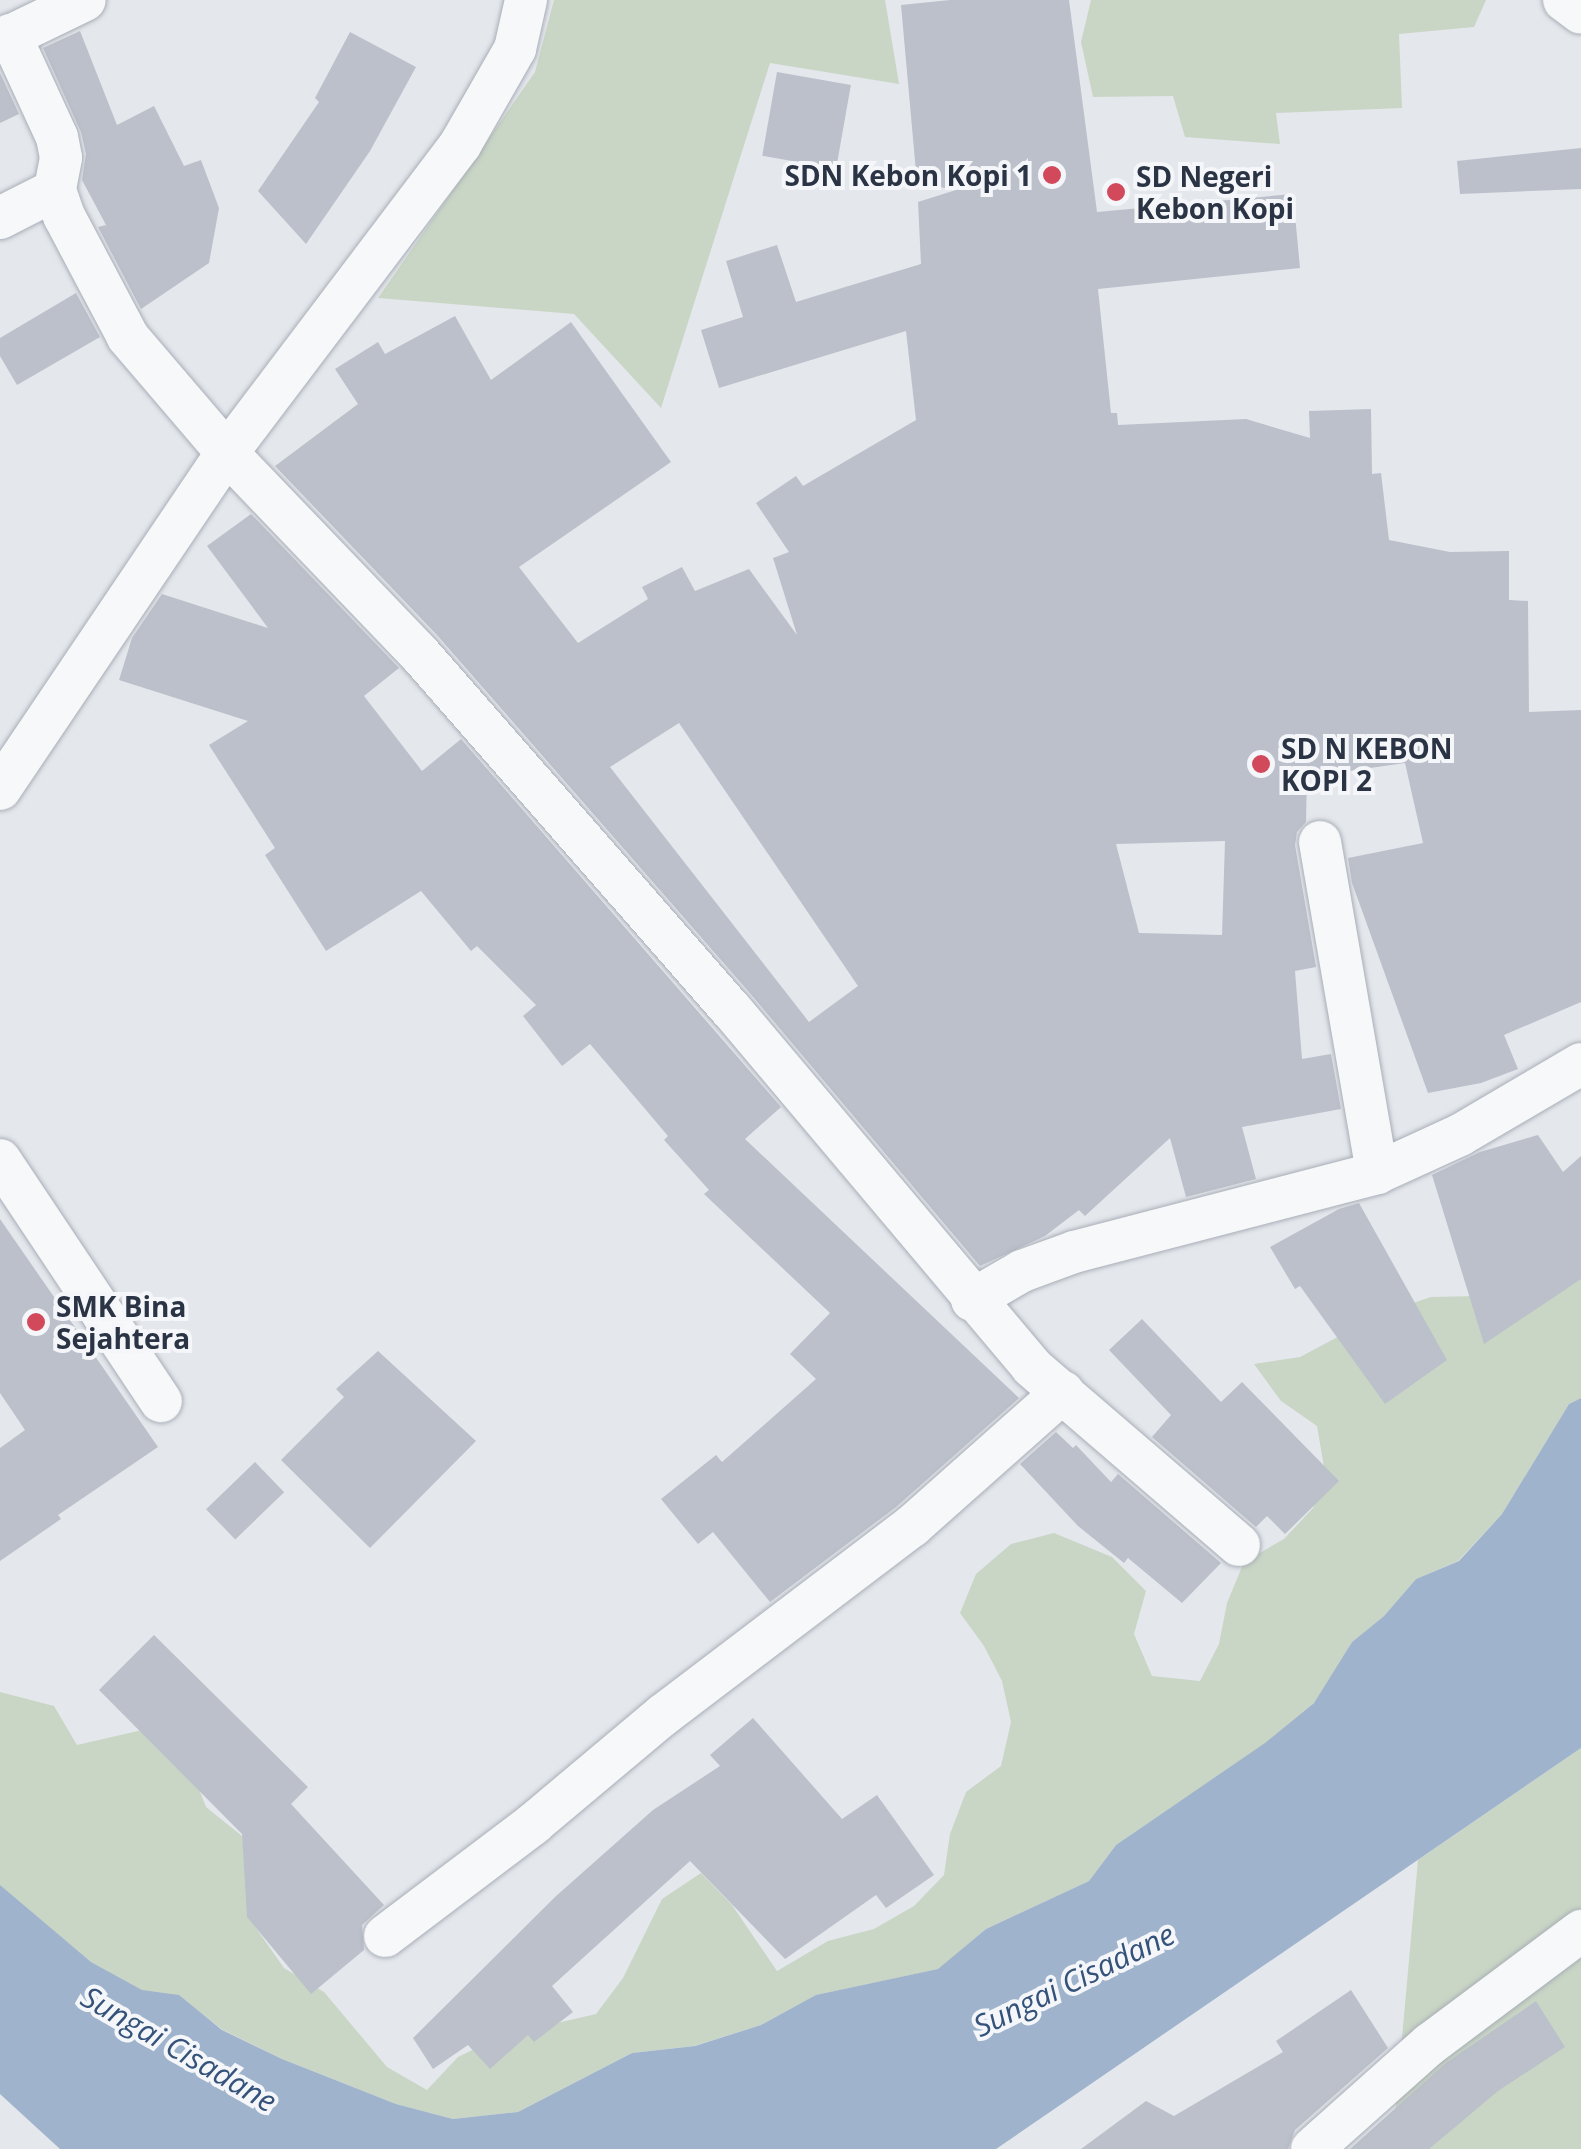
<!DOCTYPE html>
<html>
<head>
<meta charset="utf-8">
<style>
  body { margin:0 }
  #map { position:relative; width:1581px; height:2149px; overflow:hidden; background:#e4e7ec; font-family:"Open Sans",sans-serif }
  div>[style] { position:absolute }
  .green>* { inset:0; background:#c9d6c5 }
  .water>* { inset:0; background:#9fb4cc }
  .building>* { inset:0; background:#bbc0ca; transform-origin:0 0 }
  .roads { filter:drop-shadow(0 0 2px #a9aeb7) drop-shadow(0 0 2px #a9aeb7) }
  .street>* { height:42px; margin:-21px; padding:0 21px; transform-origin:21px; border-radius:21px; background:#f7f8fa }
  .dots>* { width:28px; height:28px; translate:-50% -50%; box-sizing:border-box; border:5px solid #f4f6f9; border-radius:50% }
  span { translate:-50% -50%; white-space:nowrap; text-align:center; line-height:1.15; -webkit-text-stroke:8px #f4f6f9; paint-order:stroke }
  .poi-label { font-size:28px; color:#2b3445; font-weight:700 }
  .right { translate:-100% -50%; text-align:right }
  .left { translate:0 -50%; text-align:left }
  .water-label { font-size:30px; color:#34527a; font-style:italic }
</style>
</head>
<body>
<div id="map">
  <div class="green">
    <i style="clip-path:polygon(554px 0,885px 0,899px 84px,770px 63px,661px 408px,574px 314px,378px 298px,535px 72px)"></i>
    <i style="clip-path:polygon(1091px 0,1486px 0,1474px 27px,1399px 34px,1402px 108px,1276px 113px,1280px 144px,1185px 137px,1173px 96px,1093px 97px,1081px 42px)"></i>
    <i style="clip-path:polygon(1581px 1223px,1581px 1398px,1569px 1404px,1502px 1514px,1458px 1561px,1416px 1579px,1384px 1616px,1352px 1642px,1315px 1702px,1266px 1743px,1116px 1845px,1089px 1881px,986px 1929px,939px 1969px,817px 1995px,761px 2025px,694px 2046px,632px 2053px,518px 2112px,453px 2119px,396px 2104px,282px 2059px,223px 2030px,179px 1996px,142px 1991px,91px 1962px,0 1888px,0 1692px,54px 1706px,77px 1745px,164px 1725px,189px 1764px,206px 1807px,242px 1836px,256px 1928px,284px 1968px,324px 1992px,387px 2067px,427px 2090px,458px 2057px,501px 2036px,596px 2014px,623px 1978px,662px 1899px,701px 1873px,732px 1905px,777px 1971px,828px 1941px,874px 1929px,914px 1906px,944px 1875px,950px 1834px,966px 1792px,1001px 1766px,1011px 1722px,1002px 1681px,984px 1646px,960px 1613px,976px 1574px,1011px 1544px,1054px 1533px,1112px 1557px,1146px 1591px,1134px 1634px,1152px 1676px,1200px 1681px,1219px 1644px,1227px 1603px,1244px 1562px,1284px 1539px,1313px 1508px,1324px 1467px,1317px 1426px,1281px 1401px,1254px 1364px,1300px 1357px,1383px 1313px,1431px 1297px,1478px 1296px)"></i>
    <i style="clip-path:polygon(1581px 1748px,1581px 2149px,1392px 2149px,1418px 1860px)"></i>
  </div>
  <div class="water">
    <i style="clip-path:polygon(1581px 1398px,1581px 1748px,996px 2149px,60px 2149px,0 2094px,0 1885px,91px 1962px,142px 1990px,179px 1995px,222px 2030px,282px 2059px,396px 2104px,453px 2119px,518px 2112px,632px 2053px,695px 2046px,761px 2025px,816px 1995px,938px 1969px,986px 1929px,1089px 1881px,1116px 1845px,1265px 1743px,1314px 1703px,1352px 1642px,1384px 1616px,1416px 1579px,1459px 1561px,1502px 1514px,1569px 1404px)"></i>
  </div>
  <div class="building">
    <i style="clip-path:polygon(evenodd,950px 0,1069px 0,1097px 212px,1293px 194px,1300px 268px,1098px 289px,1111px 413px,1117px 413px,1118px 425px,1246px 419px,1310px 438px,1309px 411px,1371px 409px,1372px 474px,1381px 473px,1389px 540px,1450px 552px,1509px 551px,1509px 600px,1528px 601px,1529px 712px,1581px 710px,1581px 1002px,1504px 1035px,1518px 1069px,1481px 1083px,1428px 1093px,1352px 883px,1348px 858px,1423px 843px,1405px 763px,1307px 777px,1306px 822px,1297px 832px,1295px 845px,1316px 967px,1295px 971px,1302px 1059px,1331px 1054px,1341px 1109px,1242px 1127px,1256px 1179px,1186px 1197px,1170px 1138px,1085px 1216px,1079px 1210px,1045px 1236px,980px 1266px,749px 992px,437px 635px,275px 466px,358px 404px,335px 369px,378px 342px,385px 354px,455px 316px,491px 380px,571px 322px,671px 462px,519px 567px,578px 643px,648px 599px,642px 587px,682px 567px,695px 591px,749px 569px,797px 635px,773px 558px,789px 552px,756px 503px,796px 476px,803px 486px,916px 420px,906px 331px,719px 388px,701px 330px,743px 317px,726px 261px,777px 245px,796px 302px,921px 264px,918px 202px,956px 190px,917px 183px,901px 5px,950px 0,679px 723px,858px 986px,809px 1022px,610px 767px,679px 723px,950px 0,1225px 841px,1222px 935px,1139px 933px,1116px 844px,1225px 841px)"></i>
    <i style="clip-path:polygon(80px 31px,117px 125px,154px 106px,184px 166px,201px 160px,219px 208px,209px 263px,141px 309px,98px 227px,106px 225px,82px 180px,86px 154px,81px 132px,43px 48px)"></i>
    <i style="clip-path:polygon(350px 32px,416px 67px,370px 151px,306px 244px,258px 191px,319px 102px,315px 98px)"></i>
    <i style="left:777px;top:72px;width:75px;height:85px;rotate:10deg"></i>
    <i style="clip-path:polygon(0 73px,19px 114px,0 123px)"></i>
    <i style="clip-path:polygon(1581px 148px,1581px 189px,1460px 194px,1457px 161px)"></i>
    <i style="clip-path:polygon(76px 293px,100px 337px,17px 385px,0 356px,0 338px)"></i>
    <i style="clip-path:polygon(251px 514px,399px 668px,364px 696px,422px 771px,461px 739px,781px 1107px,745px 1139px,1019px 1398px,896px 1507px,770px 1602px,713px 1532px,698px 1544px,661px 1499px,716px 1455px,722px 1462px,816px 1379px,790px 1354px,830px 1313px,704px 1194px,709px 1190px,664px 1140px,668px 1136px,590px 1044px,562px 1066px,523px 1016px,536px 1005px,477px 946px,471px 951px,421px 891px,326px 951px,265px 855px,275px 848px,209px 745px,248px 721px,119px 680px,132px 638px,162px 594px,268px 628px,207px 546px)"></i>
    <i style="clip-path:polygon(1538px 1135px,1563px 1172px,1581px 1156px,1581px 1279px,1484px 1344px,1432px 1175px,1480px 1152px)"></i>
    <i style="clip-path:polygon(1359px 1203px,1447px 1360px,1385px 1404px,1300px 1286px,1295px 1289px,1270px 1247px,1339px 1209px)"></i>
    <i style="clip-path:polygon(0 1219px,158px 1447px,58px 1515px,61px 1519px,0 1561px,0 1448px,25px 1430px,0 1393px)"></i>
    <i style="clip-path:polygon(1142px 1319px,1221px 1402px,1242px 1382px,1339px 1481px,1285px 1534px,1267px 1516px,1256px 1527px,1152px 1437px,1171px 1415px,1109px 1350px)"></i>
    <i style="clip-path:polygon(378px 1351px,476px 1441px,370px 1548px,281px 1460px,344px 1397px,336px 1389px)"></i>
    <i style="clip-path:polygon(1056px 1432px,1073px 1448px,1076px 1445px,1111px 1482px,1118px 1474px,1221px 1563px,1182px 1603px,1128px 1558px,1124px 1563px,1078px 1526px,1020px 1464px)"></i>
    <i style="left:255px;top:1462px;width:42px;height:68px;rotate:46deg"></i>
    <i style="clip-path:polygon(154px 1635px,308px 1787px,291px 1804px,384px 1905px,362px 1925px,364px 1950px,311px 1994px,247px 1917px,242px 1834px,99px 1690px)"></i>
    <i style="clip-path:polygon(753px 1718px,842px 1819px,877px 1795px,934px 1875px,886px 1908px,876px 1895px,785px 1959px,690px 1861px,552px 1986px,573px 2012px,534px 2042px,528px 2035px,490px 2069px,468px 2045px,433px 2069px,413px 2038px,555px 1897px,653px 1810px,720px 1766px,710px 1755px)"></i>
    <i style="clip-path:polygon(1351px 1990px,1388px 2048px,1295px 2130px,1288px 2149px,1081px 2149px,1146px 2101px,1174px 2116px,1283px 2052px,1276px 2041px)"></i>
    <i style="clip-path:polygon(1536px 2001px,1565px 2047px,1498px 2091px,1429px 2149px,1350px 2149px,1446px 2063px)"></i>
  </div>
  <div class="roads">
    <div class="street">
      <i style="left:1564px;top:0;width:21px;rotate:37deg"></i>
      <i style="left:10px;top:35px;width:112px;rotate:65.3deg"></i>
      <i style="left:57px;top:137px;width:21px;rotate:79deg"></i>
      <i style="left:61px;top:158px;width:33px;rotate:101deg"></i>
      <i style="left:55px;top:190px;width:28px;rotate:71deg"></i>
      <i style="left:64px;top:216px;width:137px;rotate:62.1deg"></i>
      <i style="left:128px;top:337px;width:153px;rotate:49.5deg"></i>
      <i style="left:227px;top:453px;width:276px;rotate:46.2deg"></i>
      <i style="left:418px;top:652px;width:473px;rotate:48.8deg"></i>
      <i style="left:730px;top:1008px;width:469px;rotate:49.9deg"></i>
      <i style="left:1032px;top:1367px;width:273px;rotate:40.7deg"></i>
      <i style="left:0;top:41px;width:94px;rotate:-25.8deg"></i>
      <i style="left:0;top:218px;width:62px;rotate:-27deg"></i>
      <i style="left:0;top:789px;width:405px;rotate:-56deg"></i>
      <i style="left:227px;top:453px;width:386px;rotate:-52.9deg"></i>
      <i style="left:460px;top:145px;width:111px;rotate:-60.2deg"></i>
      <i style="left:515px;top:49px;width:50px;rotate:-77.3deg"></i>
      <i style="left:1320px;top:842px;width:336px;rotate:80.2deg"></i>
      <i style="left:0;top:1160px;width:290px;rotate:56.3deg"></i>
      <i style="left:972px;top:1300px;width:58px;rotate:-30.1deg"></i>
      <i style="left:1022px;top:1271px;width:55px;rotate:-20.1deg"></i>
      <i style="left:1074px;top:1252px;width:313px;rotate:-14.6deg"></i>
      <i style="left:1377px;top:1173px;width:91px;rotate:-24.6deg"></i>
      <i style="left:1460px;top:1135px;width:140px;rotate:-30.4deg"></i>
      <i style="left:385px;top:1936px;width:186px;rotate:-37.1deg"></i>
      <i style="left:533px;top:1824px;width:170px;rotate:-40deg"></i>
      <i style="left:663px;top:1715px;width:313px;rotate:-37.2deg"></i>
      <i style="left:912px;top:1526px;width:202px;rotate:-41.6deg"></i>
      <i style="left:1312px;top:2149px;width:158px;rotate:-41.7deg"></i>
      <i style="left:1430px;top:2044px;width:189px;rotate:-36.8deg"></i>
    </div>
  </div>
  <div class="dots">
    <i style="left:1052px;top:175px;background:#d1495b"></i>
    <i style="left:1116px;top:192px;background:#d1495b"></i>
    <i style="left:1261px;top:764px;background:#d1495b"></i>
    <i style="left:36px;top:1322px;background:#d1495b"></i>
  </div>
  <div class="poi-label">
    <span class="right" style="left:1032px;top:175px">SDN Kebon Kopi 1</span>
    <span class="left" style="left:1136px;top:192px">SD Negeri<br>Kebon Kopi</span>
    <span class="left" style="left:1281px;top:764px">SD N KEBON<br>KOPI 2</span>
    <span class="left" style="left:56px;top:1322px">SMK Bina<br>Sejahtera</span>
  </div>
  <div class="water-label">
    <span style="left:1074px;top:1980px;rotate:-26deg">Sungai Cisadane</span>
    <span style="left:179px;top:2049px;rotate:30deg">Sungai Cisadane</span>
  </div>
</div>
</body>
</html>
